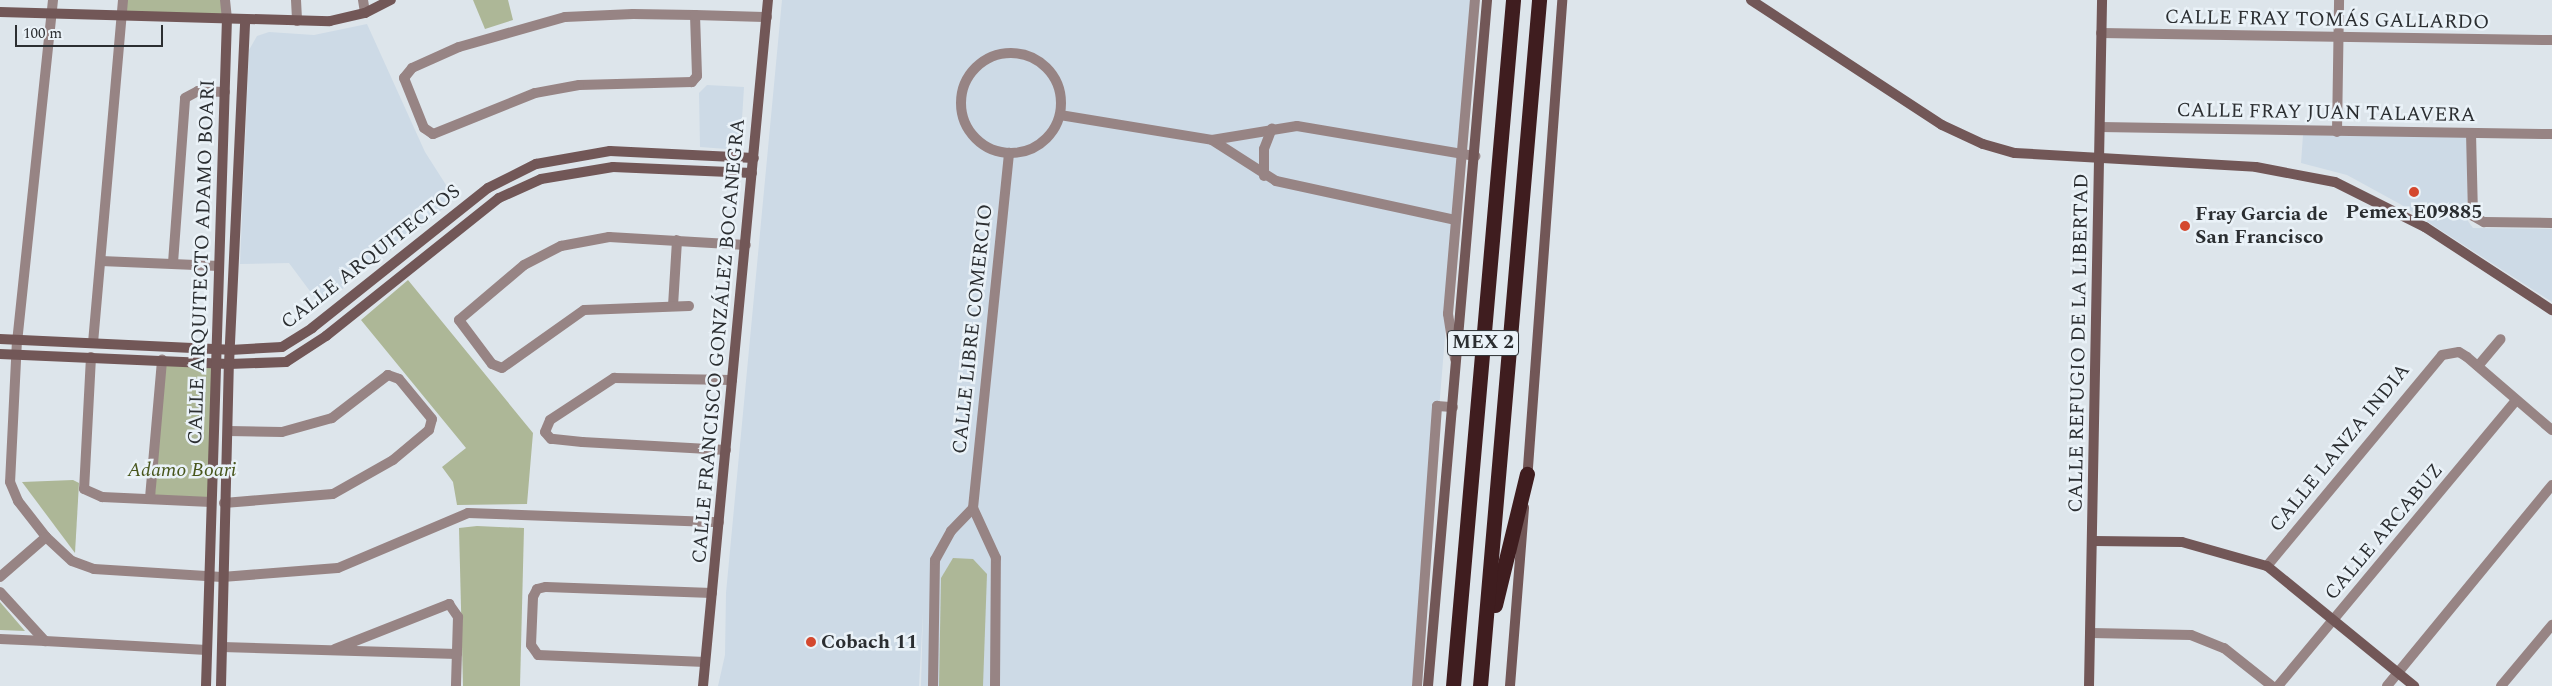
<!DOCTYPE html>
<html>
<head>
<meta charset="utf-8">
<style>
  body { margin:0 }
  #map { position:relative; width:2552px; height:686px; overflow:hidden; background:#dde5eb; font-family:Spectral,serif }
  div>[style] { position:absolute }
  .built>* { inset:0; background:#cddae6 }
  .green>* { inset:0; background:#adb797; transform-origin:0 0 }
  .street>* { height:10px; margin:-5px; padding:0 5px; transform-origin:5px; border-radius:5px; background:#978484 }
  .street>.ring { margin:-5px; padding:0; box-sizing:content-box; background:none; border:10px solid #978484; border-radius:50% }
  .secondary>* { height:10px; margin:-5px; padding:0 5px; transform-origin:5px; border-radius:5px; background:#725757 }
  .highway>* { height:15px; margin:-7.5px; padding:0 7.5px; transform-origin:7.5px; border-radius:7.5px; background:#3f1d1f }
  .dots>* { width:14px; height:14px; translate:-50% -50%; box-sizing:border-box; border:2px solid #eaf2f8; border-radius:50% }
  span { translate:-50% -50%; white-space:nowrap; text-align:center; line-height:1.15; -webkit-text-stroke:5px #eaf2f8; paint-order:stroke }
  .shield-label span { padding:1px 4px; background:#eaf2f8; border:1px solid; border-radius:4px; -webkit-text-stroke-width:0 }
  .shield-label { font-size:19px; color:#2b2e31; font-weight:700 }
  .street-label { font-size:20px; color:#2b2e31 }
  .poi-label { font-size:20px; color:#2b2e31; font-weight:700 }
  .left { translate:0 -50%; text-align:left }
  .park-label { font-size:20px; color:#48561c; font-style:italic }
  .scale { position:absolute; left:15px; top:25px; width:148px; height:22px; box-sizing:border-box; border:2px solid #2b2e31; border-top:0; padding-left:6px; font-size:15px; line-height:18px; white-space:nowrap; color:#2b2e31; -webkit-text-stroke:4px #eaf2f8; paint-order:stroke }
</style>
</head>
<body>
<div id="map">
  <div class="built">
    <i style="clip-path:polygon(782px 0,1473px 0,1416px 686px,921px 686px,923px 612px,919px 686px,718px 686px,725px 655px,726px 593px)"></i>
    <i style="clip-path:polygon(367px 24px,425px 152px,455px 199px,321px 306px,289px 263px,240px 264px,249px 50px,257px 36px,269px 32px,314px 35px)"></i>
    <i style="clip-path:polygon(707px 85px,744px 87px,740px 150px,700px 147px,699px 93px)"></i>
    <i style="clip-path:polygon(2303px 135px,2467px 137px,2468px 221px,2473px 228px,2552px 229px,2552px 302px,2400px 204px,2347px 175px,2301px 163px)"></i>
  </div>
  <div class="green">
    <i style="clip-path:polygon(123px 0,225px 0,227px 19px,121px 15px)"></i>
    <i style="clip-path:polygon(473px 0,508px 0,513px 20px,485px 29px)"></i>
    <i style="clip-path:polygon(408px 280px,533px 433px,527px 504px,457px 505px,453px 482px,442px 467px,466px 448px,361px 320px)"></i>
    <i style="left:162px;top:360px;width:53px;height:139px;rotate:3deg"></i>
    <i style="clip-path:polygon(73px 480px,79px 483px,75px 553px,22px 482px)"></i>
    <i style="clip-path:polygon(477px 526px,524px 528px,520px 686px,463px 686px,459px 528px)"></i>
    <i style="clip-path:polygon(953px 558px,973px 559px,987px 574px,983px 686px,939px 686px,941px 578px)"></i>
    <i style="clip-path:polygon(0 602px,25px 631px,0 630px)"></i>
  </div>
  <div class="street">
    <i style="left:53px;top:0;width:342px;rotate:96deg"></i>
    <i style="left:17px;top:340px;width:142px;rotate:92.8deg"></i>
    <i style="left:10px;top:482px;width:21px;rotate:67deg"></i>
    <i style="left:18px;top:501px;width:46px;rotate:52.1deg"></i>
    <i style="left:46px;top:537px;width:35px;rotate:43deg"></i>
    <i style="left:72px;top:561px;width:23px;rotate:20deg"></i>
    <i style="left:94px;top:569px;width:128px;rotate:3.6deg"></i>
    <i style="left:222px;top:577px;width:116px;rotate:-4.4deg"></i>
    <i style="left:338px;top:568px;width:141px;rotate:-22.9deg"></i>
    <i style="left:468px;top:513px;width:251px;rotate:2.1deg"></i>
    <i style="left:225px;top:0;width:19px;rotate:84deg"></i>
    <i style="left:296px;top:0;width:21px;rotate:87deg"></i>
    <i style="left:363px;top:0;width:13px;rotate:81deg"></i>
    <i style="left:695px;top:15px;width:61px;rotate:88.1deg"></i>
    <i style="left:697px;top:76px;width:8px;rotate:130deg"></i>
    <i style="left:692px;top:82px;width:113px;rotate:178.5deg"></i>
    <i style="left:579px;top:85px;width:45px;rotate:169.7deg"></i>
    <i style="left:535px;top:93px;width:110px;rotate:158.1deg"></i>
    <i style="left:433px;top:134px;width:11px;rotate:-146deg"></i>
    <i style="left:424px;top:128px;width:54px;rotate:-111.8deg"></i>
    <i style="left:404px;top:78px;width:13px;rotate:-51deg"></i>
    <i style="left:412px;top:68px;width:51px;rotate:-24.1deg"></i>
    <i style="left:459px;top:47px;width:110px;rotate:-15.8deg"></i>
    <i style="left:565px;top:17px;width:68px;rotate:-2.5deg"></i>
    <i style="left:633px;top:14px;width:62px;rotate:0.9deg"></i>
    <i style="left:695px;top:15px;width:72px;rotate:1.6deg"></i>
    <i style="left:2101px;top:33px;width:451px;rotate:0.9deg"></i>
    <i class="ring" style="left:961px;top:53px;width:90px;height:90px"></i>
    <i style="left:1060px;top:115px;width:154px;rotate:9.3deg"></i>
    <i style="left:1212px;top:140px;width:76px;rotate:32.6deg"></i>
    <i style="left:1276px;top:181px;width:183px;rotate:12.3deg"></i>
    <i style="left:2100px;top:127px;width:452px;rotate:0.9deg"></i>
    <i style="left:2337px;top:132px;width:132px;rotate:-89.1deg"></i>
    <i style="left:2471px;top:133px;width:83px;rotate:88.6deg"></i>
    <i style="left:2473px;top:216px;width:13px;rotate:29deg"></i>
    <i style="left:2484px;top:222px;width:68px;rotate:0.8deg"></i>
    <i style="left:1212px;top:140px;width:86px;rotate:-9.4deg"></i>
    <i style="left:1297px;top:126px;width:181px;rotate:9.6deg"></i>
    <i style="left:1264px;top:176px;width:27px;rotate:-90deg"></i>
    <i style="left:1264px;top:149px;width:22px;rotate:-69deg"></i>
    <i style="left:101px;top:261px;width:118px;rotate:2.4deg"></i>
    <i style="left:173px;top:263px;width:165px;rotate:-85.8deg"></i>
    <i style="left:185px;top:98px;width:15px;rotate:-28deg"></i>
    <i style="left:198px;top:91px;width:27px;rotate:2deg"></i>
    <i style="left:673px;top:306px;width:66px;rotate:-86.5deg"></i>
    <i style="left:689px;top:306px;width:105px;rotate:177.8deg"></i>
    <i style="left:584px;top:310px;width:100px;rotate:144.7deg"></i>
    <i style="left:502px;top:368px;width:11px;rotate:-158deg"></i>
    <i style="left:492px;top:364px;width:55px;rotate:-126.9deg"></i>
    <i style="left:459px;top:320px;width:85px;rotate:-40.2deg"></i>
    <i style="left:524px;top:265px;width:42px;rotate:-27.2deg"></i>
    <i style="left:561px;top:246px;width:49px;rotate:-10.6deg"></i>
    <i style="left:609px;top:237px;width:137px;rotate:3.3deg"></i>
    <i style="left:93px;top:343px;width:344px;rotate:-85deg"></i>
    <i style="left:91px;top:357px;width:132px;rotate:93deg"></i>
    <i style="left:84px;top:489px;width:20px;rotate:24deg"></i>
    <i style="left:102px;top:497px;width:109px;rotate:2.6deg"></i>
    <i style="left:1455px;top:359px;width:46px;rotate:-98.8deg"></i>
    <i style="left:1448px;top:314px;width:315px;rotate:-85.1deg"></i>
    <i style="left:2478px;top:366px;width:35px;rotate:-50deg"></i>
    <i style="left:726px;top:450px;width:144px;rotate:-176.8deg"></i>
    <i style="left:582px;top:442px;width:31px;rotate:-174deg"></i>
    <i style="left:551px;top:439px;width:9px;rotate:-131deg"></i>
    <i style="left:545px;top:432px;width:13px;rotate:-67deg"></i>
    <i style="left:550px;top:420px;width:77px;rotate:-33.3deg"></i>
    <i style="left:614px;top:378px;width:118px;rotate:1deg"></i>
    <i style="left:150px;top:498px;width:139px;rotate:-85deg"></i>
    <i style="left:224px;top:503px;width:109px;rotate:-4.7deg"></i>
    <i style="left:333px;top:494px;width:69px;rotate:-29.5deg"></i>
    <i style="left:393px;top:460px;width:47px;rotate:-39.8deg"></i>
    <i style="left:429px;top:430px;width:11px;rotate:-75deg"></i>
    <i style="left:432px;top:419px;width:52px;rotate:-129.5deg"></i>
    <i style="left:399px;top:379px;width:12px;rotate:-160deg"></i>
    <i style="left:388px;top:375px;width:71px;rotate:142.5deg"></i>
    <i style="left:332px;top:418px;width:52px;rotate:164.4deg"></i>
    <i style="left:282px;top:432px;width:54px;rotate:-178.9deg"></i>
    <i style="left:2267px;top:566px;width:274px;rotate:-50.3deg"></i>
    <i style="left:2442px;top:355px;width:17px;rotate:-10deg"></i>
    <i style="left:2459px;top:352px;width:9px;rotate:32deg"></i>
    <i style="left:2467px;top:357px;width:112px;rotate:40.7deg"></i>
    <i style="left:0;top:577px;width:61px;rotate:-41deg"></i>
    <i style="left:0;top:592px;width:67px;rotate:47.4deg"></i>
    <i style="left:45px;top:641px;width:162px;rotate:3.2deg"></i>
    <i style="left:2091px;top:633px;width:100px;rotate:1.1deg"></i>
    <i style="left:2191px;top:635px;width:35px;rotate:22deg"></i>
    <i style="left:2224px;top:648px;width:61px;rotate:38.4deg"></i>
    <i style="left:0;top:639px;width:45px;rotate:2.5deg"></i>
    <i style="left:222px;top:647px;width:235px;rotate:1.7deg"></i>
    <i style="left:335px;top:649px;width:123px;rotate:-21.5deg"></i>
    <i style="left:449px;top:604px;width:16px;rotate:55deg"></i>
    <i style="left:458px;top:617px;width:69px;rotate:91.7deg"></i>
    <i style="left:705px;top:662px;width:167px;rotate:-177.6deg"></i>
    <i style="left:538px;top:655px;width:12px;rotate:-125deg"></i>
    <i style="left:531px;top:645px;width:48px;rotate:-87.6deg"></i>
    <i style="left:533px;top:597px;width:9px;rotate:-63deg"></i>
    <i style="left:537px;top:589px;width:9px;rotate:-13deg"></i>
    <i style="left:546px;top:587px;width:166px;rotate:2.1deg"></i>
    <i style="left:933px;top:686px;width:126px;rotate:-89.1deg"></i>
    <i style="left:935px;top:560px;width:33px;rotate:-61deg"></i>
    <i style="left:951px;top:531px;width:32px;rotate:-46deg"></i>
    <i style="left:995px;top:686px;width:128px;rotate:-89.6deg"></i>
    <i style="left:996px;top:558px;width:55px;rotate:-114.7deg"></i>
    <i style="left:973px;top:508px;width:357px;rotate:-84.2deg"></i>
    <i style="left:1417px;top:686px;width:281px;rotate:-85.9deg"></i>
    <i style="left:1437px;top:406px;width:16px;rotate:4deg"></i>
    <i style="left:2278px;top:686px;width:372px;rotate:-50.2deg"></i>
    <i style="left:2387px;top:686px;width:260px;rotate:-50.6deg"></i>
    <i style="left:2501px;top:686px;width:80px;rotate:-50.1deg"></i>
  </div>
  <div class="secondary">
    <i style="left:1751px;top:0;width:228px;rotate:33.2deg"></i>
    <i style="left:1942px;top:125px;width:45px;rotate:24.9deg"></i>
    <i style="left:1983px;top:144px;width:33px;rotate:16deg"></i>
    <i style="left:2015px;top:153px;width:241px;rotate:3.3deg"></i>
    <i style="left:2256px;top:167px;width:80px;rotate:10.8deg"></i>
    <i style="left:2335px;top:182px;width:101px;rotate:26.6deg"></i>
    <i style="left:2425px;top:227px;width:152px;rotate:33.2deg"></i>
    <i style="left:0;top:12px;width:330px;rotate:1.6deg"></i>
    <i style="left:330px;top:21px;width:36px;rotate:-13deg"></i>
    <i style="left:365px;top:13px;width:29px;rotate:-27deg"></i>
    <i style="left:0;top:339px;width:230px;rotate:2.7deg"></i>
    <i style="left:230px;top:350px;width:52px;rotate:-3.3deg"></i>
    <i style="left:282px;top:347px;width:36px;rotate:-32deg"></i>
    <i style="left:312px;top:328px;width:225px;rotate:-38.5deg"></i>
    <i style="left:488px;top:188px;width:54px;rotate:-26.6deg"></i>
    <i style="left:536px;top:164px;width:75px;rotate:-10deg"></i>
    <i style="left:610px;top:151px;width:144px;rotate:2.8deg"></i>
    <i style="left:0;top:354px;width:229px;rotate:2.5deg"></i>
    <i style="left:229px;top:364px;width:57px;rotate:-2deg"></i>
    <i style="left:286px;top:362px;width:48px;rotate:-33deg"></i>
    <i style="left:326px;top:336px;width:221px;rotate:-38.6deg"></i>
    <i style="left:499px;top:198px;width:46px;rotate:-24.3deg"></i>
    <i style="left:541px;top:179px;width:73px;rotate:-9.5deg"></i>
    <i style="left:613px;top:167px;width:139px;rotate:2.5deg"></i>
    <i style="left:1527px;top:481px;width:482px;rotate:-85.8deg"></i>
    <i style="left:2094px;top:541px;width:88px;rotate:0.7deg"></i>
    <i style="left:2182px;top:542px;width:88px;rotate:15.8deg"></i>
    <i style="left:2267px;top:566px;width:190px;rotate:39.2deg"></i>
    <i style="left:206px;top:686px;width:667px;rotate:-88.2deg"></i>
    <i style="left:221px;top:686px;width:322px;rotate:-88.6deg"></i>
    <i style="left:229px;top:364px;width:344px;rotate:-87.3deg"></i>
    <i style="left:703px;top:686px;width:689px;rotate:-84.59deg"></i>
    <i style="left:1428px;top:686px;width:689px;rotate:-85.08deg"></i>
    <i style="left:1510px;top:686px;width:179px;rotate:-85.5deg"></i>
    <i style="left:2089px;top:686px;width:686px;rotate:-88.91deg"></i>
  </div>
  <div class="highway">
    <i style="left:1495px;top:605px;width:135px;rotate:-76.3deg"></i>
    <i style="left:1453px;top:686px;width:689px;rotate:-85deg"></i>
    <i style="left:1480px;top:686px;width:689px;rotate:-85.08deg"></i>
  </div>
  <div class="dots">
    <i style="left:2414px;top:192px;background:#d4482e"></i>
    <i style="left:2185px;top:226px;background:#d4482e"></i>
    <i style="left:811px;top:642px;background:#d4482e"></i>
  </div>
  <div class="shield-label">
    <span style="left:1483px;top:343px">MEX 2</span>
  </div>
  <div class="street-label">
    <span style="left:2327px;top:20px;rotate:1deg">CALLE FRAY TOMÁS GALLARDO</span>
    <span style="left:2326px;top:113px;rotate:1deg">CALLE FRAY JUAN TALAVERA</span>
    <span style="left:371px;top:257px;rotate:-38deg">CALLE ARQUITECTOS</span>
    <span style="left:202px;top:262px;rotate:-88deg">CALLE ARQUITECTO ADAMO BOARI</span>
    <span style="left:973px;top:329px;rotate:-84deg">CALLE LIBRE COMERCIO</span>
    <span style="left:719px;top:341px;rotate:-85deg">CALLE FRANCISCO GONZÁLEZ BOCANEGRA</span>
    <span style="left:2079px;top:343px;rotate:-89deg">CALLE REFUGIO DE LA LIBERTAD</span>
    <span style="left:2340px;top:448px;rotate:-51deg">CALLE LANZA INDIA</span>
    <span style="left:2384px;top:532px;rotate:-50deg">CALLE ARCABUZ</span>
  </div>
  <div class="poi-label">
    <span style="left:2414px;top:212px">Pemex E09885</span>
    <span class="left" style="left:2195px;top:226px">Fray Garcia de<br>San Francisco</span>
    <span class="left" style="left:821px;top:642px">Cobach 11</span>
  </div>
  <div class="park-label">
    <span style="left:182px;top:470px">Adamo Boari</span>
  </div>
  <div class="scale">100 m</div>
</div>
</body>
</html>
